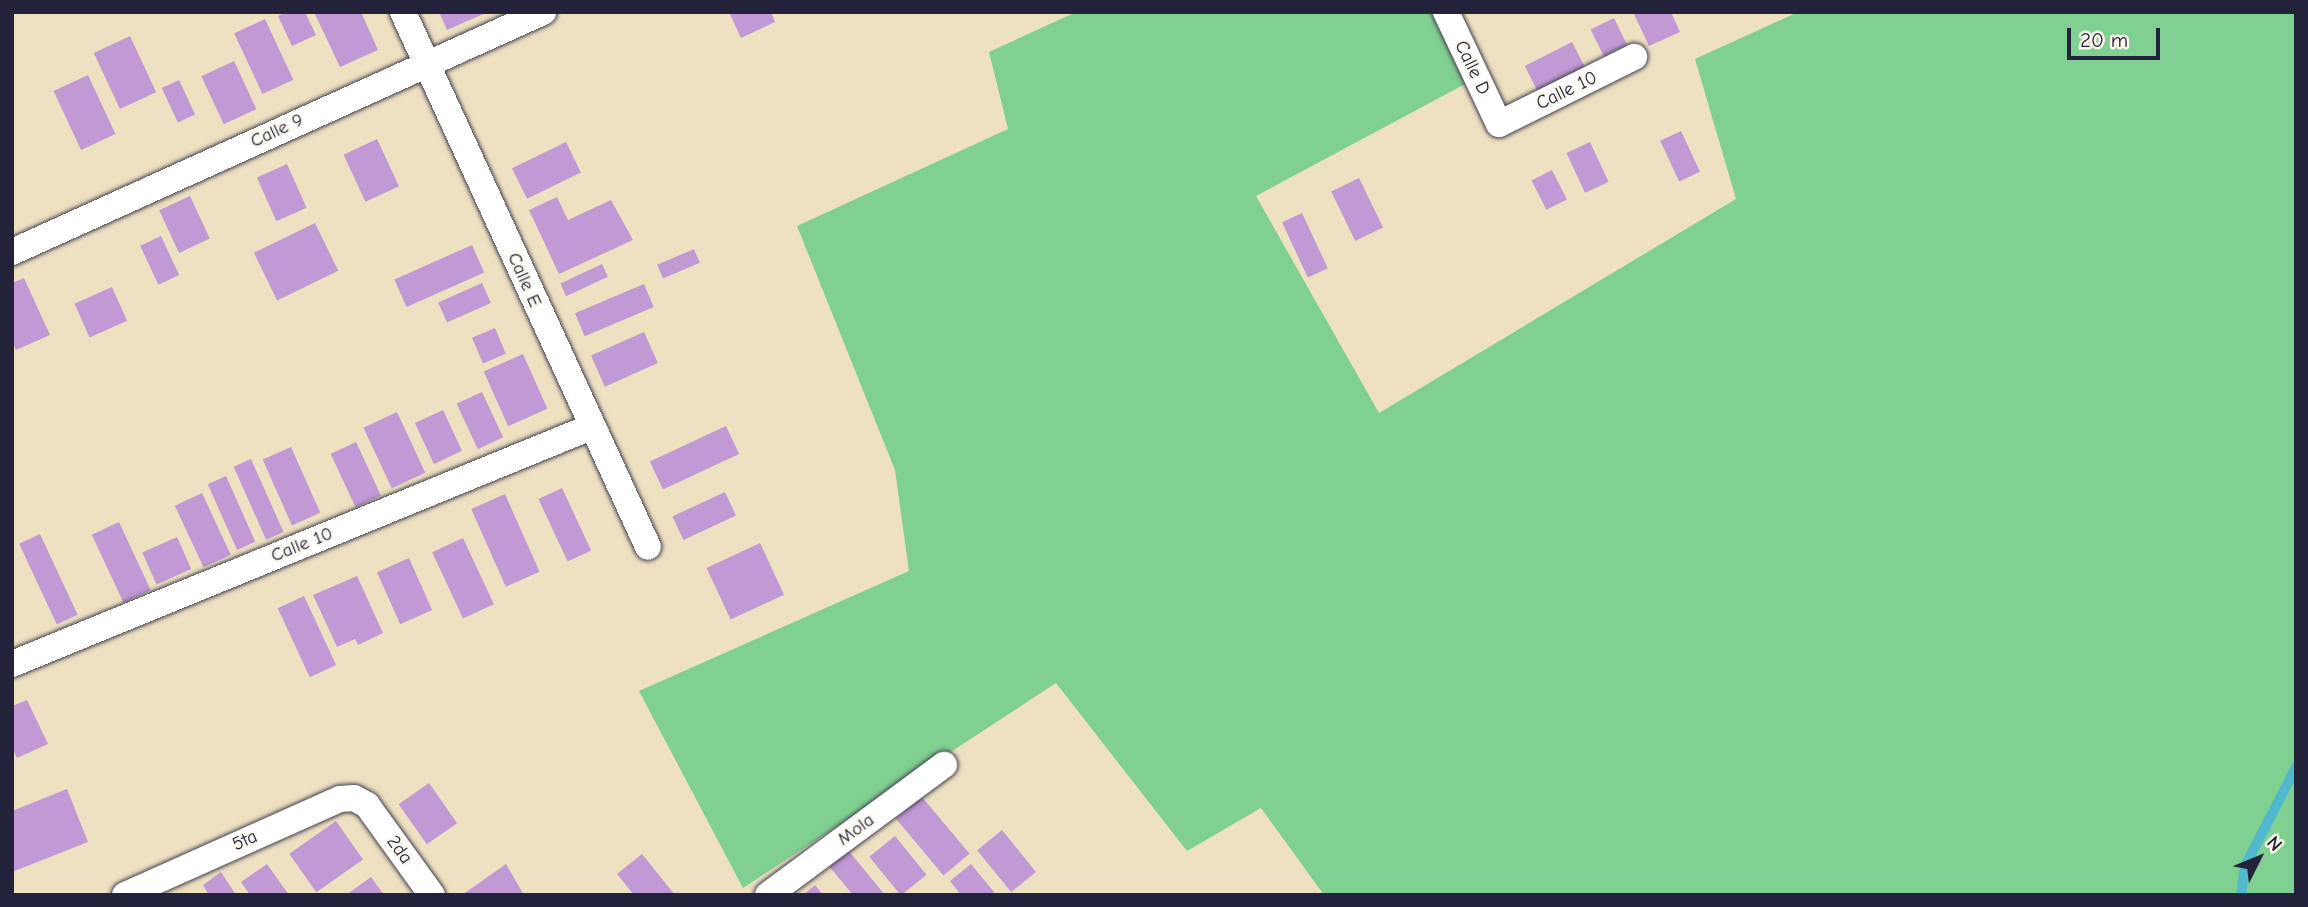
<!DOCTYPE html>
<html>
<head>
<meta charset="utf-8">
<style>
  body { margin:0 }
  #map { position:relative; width:2308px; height:907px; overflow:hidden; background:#eee1c1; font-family:"Comic Neue",sans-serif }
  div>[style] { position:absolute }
  .green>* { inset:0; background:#80d091 }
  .stream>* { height:10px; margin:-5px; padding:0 5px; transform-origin:5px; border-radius:5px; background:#50b9ce }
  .building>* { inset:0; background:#c199d4; transform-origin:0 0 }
  .roads { filter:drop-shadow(0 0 2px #413f4f) drop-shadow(0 0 2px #413f4f) }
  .street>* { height:26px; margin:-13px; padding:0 13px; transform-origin:13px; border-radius:13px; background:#fff }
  span { translate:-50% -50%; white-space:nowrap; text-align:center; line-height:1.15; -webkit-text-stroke:5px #fbf7ec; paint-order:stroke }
  .street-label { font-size:19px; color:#22223b }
  .frame { position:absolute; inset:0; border:14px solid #22223b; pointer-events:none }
  .north { position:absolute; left:2224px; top:823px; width:70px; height:70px; -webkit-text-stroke:5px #fbf7ec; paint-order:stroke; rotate:47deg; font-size:19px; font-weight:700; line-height:28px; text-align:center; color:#22223b }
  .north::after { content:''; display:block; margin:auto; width:24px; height:32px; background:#22223b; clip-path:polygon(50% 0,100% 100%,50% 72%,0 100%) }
  .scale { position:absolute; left:2067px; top:28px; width:93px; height:32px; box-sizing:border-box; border:4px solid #22223b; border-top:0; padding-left:9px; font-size:21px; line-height:24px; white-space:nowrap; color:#22223b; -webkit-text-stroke:5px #fbf7ec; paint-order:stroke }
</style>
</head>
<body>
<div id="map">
  <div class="green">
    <i style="clip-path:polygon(1076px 12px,1431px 12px,1465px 84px,1256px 196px,1379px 413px,1736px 199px,1695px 59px,1798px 12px,2296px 12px,2296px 895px,1324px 895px,1261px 808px,1187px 851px,1056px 683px,743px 888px,639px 691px,909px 571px,895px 470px,797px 226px,1008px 129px,989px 52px)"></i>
  </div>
  <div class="stream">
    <i style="left:2241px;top:895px;width:29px;rotate:-82deg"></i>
    <i style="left:2245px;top:866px;width:111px;rotate:-62.7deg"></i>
  </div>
  <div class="building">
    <i style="clip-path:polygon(286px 12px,305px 12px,316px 35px,292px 46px,278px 16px)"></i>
    <i style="clip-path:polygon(314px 12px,361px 12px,378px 50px,340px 67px)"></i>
    <i style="clip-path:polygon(439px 12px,488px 12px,447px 30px)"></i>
    <i style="clip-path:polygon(729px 12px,771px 12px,775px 22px,741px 38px)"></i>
    <i style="clip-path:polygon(1633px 12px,1671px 12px,1680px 32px,1649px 46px)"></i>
    <i style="left:1614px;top:18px;width:30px;height:26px;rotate:64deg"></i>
    <i style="left:265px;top:19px;width:67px;height:34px;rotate:65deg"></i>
    <i style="left:130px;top:36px;width:62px;height:40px;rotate:65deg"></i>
    <i style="left:1572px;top:42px;width:31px;height:53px;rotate:63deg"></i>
    <i style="left:234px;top:61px;width:53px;height:36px;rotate:65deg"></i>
    <i style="left:88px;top:75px;width:65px;height:38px;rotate:65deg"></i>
    <i style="left:179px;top:80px;width:38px;height:19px;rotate:65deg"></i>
    <i style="left:1681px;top:131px;width:45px;height:23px;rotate:65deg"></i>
    <i style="left:377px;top:139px;width:52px;height:37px;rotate:65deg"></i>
    <i style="left:566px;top:142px;width:34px;height:60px;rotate:64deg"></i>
    <i style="left:1590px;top:142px;width:44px;height:26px;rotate:65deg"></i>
    <i style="left:287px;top:164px;width:48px;height:33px;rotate:66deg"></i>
    <i style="left:1552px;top:170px;width:33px;height:23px;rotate:63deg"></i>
    <i style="left:1359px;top:178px;width:55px;height:31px;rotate:64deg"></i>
    <i style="left:190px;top:196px;width:47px;height:34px;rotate:65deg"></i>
    <i style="clip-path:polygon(557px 197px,568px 220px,611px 200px,633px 240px,559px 274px,529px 210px)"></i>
    <i style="left:1302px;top:213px;width:61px;height:22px;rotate:65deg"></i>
    <i style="left:315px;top:223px;width:53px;height:68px;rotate:64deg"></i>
    <i style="left:161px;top:236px;width:43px;height:23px;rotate:65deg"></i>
    <i style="left:472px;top:245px;width:30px;height:85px;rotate:66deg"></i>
    <i style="left:694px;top:249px;width:15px;height:40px;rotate:67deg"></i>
    <i style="left:602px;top:264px;width:14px;height:46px;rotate:65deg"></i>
    <i style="clip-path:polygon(24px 278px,50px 335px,16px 350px,12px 341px,12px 283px)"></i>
    <i style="left:482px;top:283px;width:22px;height:48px;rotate:66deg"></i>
    <i style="left:644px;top:284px;width:25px;height:75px;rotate:67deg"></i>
    <i style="left:112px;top:287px;width:37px;height:41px;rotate:66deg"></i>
    <i style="left:495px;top:328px;width:28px;height:25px;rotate:67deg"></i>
    <i style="left:644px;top:332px;width:34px;height:58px;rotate:66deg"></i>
    <i style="left:523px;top:354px;width:60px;height:43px;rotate:66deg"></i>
    <i style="left:482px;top:392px;width:50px;height:28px;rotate:65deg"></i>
    <i style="left:443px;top:410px;width:45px;height:31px;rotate:65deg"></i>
    <i style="left:397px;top:412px;width:67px;height:37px;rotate:65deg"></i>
    <i style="left:726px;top:426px;width:31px;height:84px;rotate:65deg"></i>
    <i style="left:356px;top:442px;width:59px;height:28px;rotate:65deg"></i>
    <i style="left:291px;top:447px;width:72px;height:31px;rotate:66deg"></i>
    <i style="left:251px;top:459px;width:80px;height:19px;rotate:66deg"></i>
    <i style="left:226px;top:476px;width:72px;height:20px;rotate:66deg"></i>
    <i style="left:562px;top:488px;width:69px;height:26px;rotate:65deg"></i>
    <i style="left:725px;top:492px;width:26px;height:58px;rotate:65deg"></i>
    <i style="left:202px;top:493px;width:68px;height:30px;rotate:65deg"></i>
    <i style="left:505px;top:494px;width:85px;height:37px;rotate:66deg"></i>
    <i style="left:119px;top:522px;width:75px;height:30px;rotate:65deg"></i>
    <i style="left:40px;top:534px;width:89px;height:23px;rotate:65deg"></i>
    <i style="left:177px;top:537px;width:35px;height:38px;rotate:66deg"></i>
    <i style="left:463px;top:538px;width:73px;height:34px;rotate:65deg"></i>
    <i style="left:760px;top:543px;width:57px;height:59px;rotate:65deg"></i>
    <i style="left:409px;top:558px;width:57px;height:35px;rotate:66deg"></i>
    <i style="clip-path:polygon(357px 576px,383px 633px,358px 645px,355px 639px,337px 647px,313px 595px)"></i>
    <i style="left:304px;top:596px;width:76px;height:29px;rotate:65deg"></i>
    <i style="clip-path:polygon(27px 700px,48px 744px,17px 758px,12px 747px,12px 706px)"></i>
    <i style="left:429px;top:783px;width:49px;height:37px;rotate:55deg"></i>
    <i style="clip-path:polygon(67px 789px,88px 842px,12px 872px,12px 811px)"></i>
    <i style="left:922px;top:797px;width:74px;height:34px;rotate:50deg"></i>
    <i style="left:336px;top:821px;width:47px;height:57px;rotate:55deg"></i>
    <i style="left:1002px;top:830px;width:54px;height:32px;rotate:51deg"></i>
    <i style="left:895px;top:836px;width:50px;height:33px;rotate:51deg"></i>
    <i style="clip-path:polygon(848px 850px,885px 895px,853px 895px,829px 866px)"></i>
    <i style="clip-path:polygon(642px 854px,675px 895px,634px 895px,617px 874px)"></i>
    <i style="clip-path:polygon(267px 864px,289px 895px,250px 895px,241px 882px)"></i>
    <i style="clip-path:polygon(506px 864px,524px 895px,462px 895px)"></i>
    <i style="clip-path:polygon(971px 864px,994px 892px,991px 895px,961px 895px,950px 881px)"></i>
    <i style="clip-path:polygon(221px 872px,236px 895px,209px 895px,203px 885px)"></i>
    <i style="clip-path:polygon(371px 877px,384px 895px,346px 895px)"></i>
    <i style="clip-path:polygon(815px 885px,823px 895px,803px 895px)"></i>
  </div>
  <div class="roads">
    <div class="street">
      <i style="left:403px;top:12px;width:588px;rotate:65.39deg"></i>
      <i style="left:1446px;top:12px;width:124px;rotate:64.7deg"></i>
      <i style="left:1499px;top:124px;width:151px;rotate:-26.4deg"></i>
      <i style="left:12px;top:252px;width:583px;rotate:-24.32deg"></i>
      <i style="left:12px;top:664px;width:626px;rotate:-22.26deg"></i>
      <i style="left:125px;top:895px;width:235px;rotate:-24.1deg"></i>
      <i style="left:340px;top:799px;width:14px;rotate:-4deg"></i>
      <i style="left:354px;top:798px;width:15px;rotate:28deg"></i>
      <i style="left:367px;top:805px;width:111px;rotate:54.2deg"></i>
      <i style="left:768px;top:895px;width:219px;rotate:-36.5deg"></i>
    </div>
  </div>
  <div class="street-label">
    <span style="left:1472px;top:68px;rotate:64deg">Calle D</span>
    <span style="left:1567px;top:91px;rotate:-26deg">Calle 10</span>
    <span style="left:277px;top:131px;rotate:-25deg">Calle 9</span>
    <span style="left:524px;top:280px;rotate:66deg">Calle E</span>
    <span style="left:302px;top:545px;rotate:-22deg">Calle 10</span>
    <span style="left:856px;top:830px;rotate:-36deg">Mola</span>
    <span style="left:245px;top:841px;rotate:-24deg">5ta</span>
    <span style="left:399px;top:850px;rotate:54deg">2da</span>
  </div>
  <div class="frame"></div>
  <div class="north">N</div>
  <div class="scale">20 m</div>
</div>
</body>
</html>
